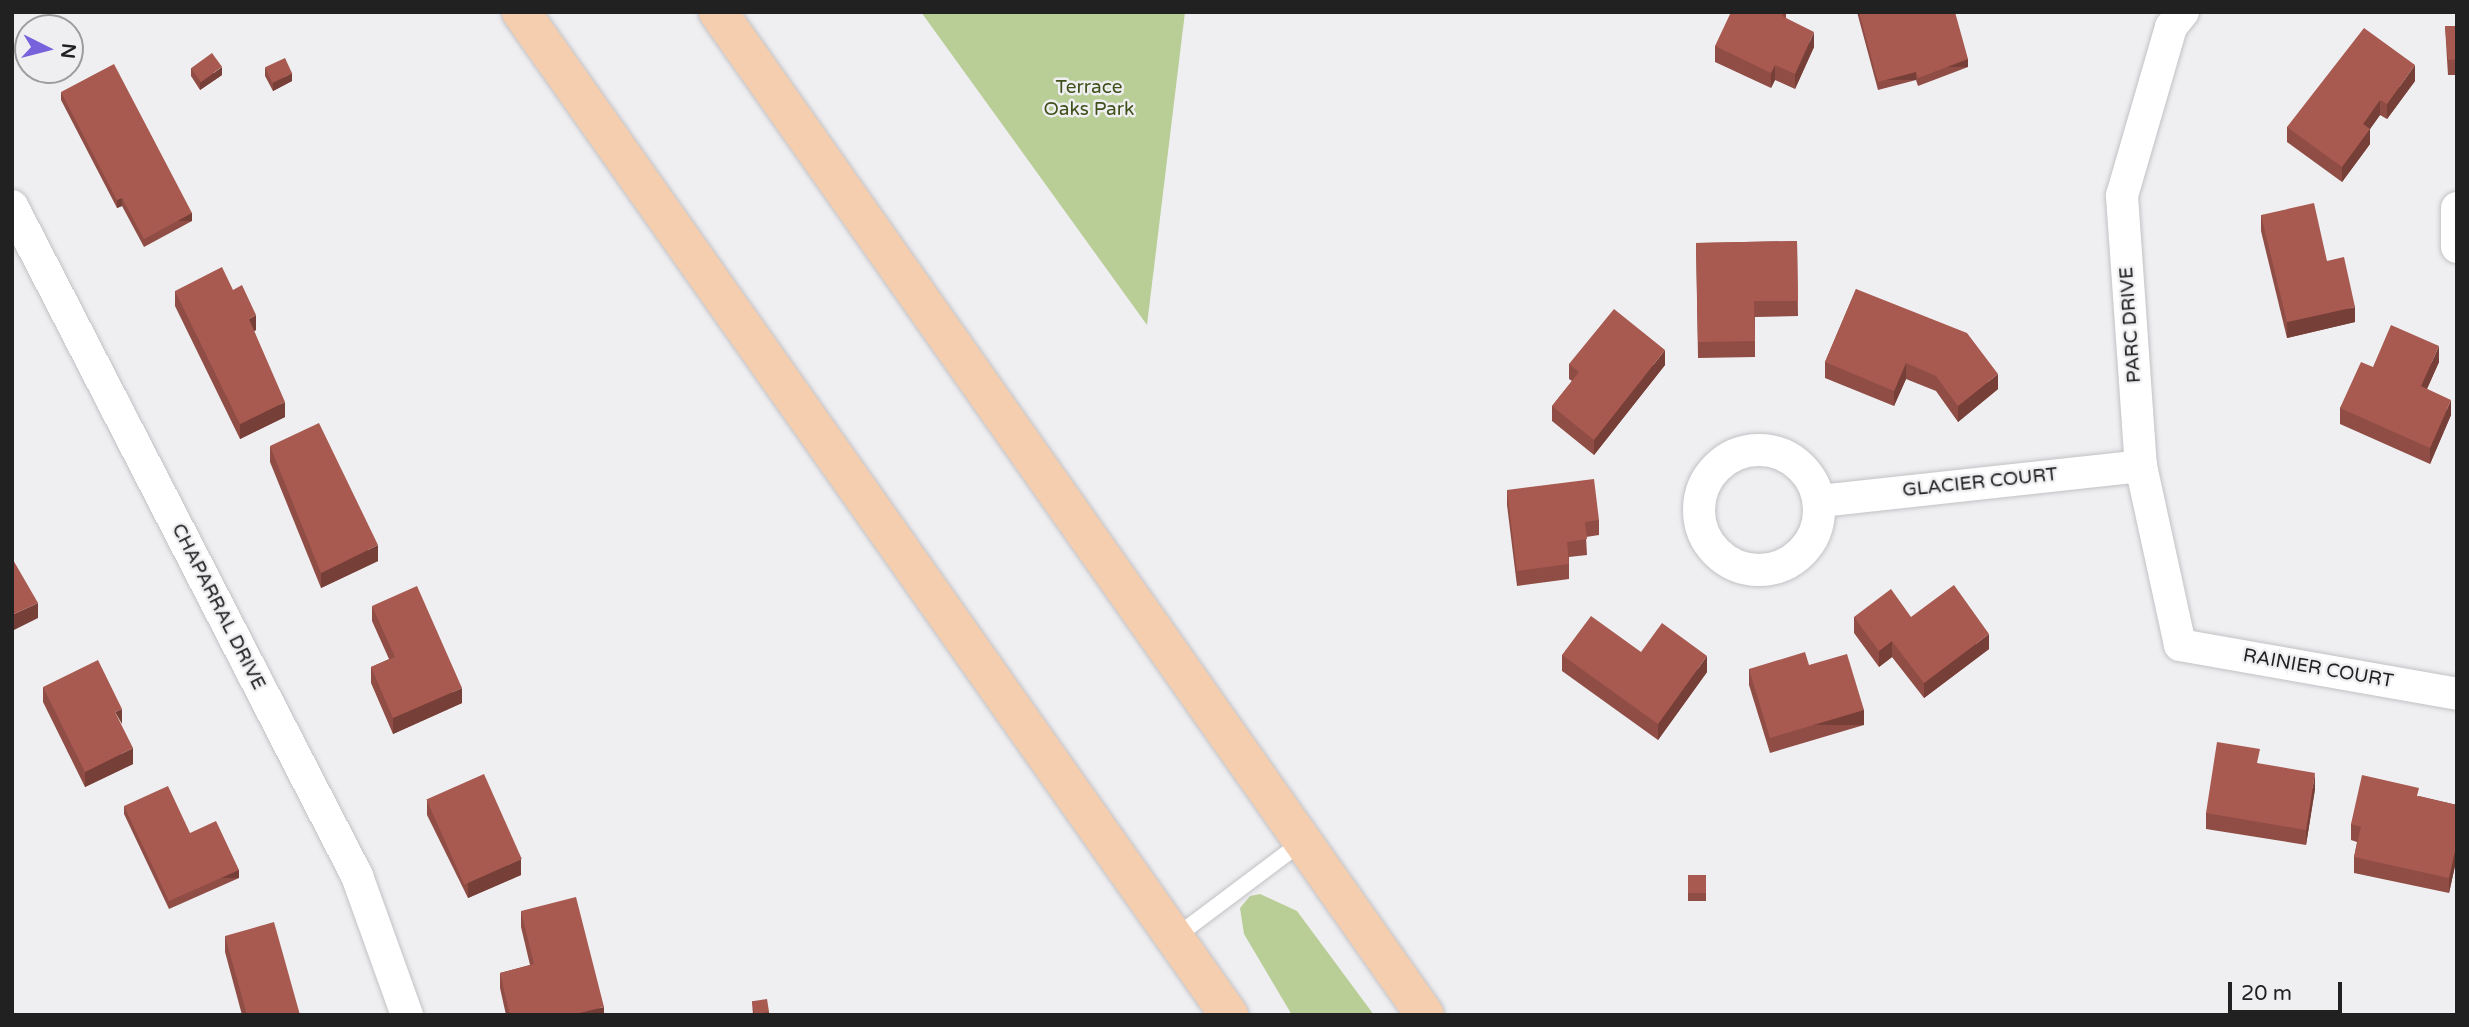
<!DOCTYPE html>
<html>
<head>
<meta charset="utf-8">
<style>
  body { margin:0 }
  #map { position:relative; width:2469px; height:1027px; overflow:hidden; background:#efeff2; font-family:"Varela Round",sans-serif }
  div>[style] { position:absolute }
  .green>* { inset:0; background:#b9cd97 }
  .roads { filter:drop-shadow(0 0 2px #c2c2c5) drop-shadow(0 0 2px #c2c2c5) }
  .service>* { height:16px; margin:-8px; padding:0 8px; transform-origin:8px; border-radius:8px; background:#fff }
  .minor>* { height:32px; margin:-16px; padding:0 16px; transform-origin:16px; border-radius:16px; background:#fff }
  .minor>.ring { margin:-16px; padding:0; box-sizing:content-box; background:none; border:32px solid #fff; border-radius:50% }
  .motorway>* { height:38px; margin:-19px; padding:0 19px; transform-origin:19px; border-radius:19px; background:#f5ceb0 }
  .wall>* { inset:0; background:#904d45; transform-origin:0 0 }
  .shaded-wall>* { inset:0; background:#763f38; transform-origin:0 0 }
  .building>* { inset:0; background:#a85a50; transform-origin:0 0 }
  span { translate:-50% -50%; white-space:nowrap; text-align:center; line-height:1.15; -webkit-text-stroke:5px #efeff2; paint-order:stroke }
  .park-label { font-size:19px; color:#3f501a }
  .street-label { font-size:19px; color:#212122 }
  .frame { position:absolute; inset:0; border:14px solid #212122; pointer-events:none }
  .north { position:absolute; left:14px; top:14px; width:70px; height:70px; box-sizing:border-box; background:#efeff2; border:2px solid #9d9d9f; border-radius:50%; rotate:96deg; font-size:19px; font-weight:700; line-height:28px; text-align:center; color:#212122 }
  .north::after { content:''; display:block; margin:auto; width:24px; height:32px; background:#7762dc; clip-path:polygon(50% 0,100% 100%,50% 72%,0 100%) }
  .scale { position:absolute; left:2228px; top:982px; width:114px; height:32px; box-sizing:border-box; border:4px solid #212122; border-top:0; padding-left:9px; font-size:21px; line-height:24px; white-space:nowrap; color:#212122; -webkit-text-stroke:5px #efeff2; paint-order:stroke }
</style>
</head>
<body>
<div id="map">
  <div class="green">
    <i style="clip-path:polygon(921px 12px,1185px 12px,1147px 325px)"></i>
    <i style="clip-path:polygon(1260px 894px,1297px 911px,1374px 1015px,1292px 1015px,1244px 934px,1240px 908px,1250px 896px)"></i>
  </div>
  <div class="roads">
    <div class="service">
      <i style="left:1174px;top:938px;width:160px;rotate:-36.9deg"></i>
    </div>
    <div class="minor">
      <i style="left:2183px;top:12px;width:19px;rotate:129deg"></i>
      <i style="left:2171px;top:27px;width:176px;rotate:106.2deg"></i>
      <i style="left:2122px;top:196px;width:271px;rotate:86deg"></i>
      <i style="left:2141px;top:466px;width:183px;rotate:77.7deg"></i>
      <i style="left:2180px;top:645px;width:281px;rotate:10deg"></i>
      <i style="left:12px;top:206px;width:754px;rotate:62.75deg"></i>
      <i style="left:357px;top:876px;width:148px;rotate:70.2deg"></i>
      <i style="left:2457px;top:208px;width:39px;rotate:90deg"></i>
      <i class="ring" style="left:1699px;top:450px;width:88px;height:88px"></i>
      <i style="left:1820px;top:501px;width:323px;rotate:-6.2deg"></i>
    </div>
    <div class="motorway">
      <i style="left:521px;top:12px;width:1228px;rotate:54.78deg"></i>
      <i style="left:718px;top:12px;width:1227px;rotate:54.82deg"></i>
    </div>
  </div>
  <div class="wall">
    <i style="clip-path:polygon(1786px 12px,1786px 18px,1814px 47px,1795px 89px,1775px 80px,1771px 88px,1715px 62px,1715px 46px)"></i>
    <i style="clip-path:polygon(1857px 12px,1931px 12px,1968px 67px,1918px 86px,1916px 80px,1878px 90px)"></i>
    <i style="clip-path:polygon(2445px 26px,2457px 26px,2457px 75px,2448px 75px)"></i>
    <i style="clip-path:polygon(191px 68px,222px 75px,200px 90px,191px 76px)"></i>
    <i style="clip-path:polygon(265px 68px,292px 81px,273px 91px,265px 76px)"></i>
    <i style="clip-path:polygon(2415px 81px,2387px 119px,2380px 115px,2370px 129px,2370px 144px,2342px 182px,2287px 142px,2287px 127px)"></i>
    <i style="clip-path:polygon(61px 92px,192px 221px,144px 247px,122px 206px,117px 208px,61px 100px)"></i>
    <i style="clip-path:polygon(2261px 215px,2327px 261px,2355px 322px,2287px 338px,2261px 231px)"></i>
    <i style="clip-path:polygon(1797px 241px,1798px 316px,1755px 317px,1755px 357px,1698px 358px,1696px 243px)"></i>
    <i style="clip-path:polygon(1856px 289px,1998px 389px,1958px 422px,1936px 391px,1906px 379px,1894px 406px,1825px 378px,1825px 362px)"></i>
    <i style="clip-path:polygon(233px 290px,256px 330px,254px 331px,285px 417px,240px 439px,175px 306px,175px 291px)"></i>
    <i style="clip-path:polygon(2439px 362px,2427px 389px,2451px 415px,2430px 464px,2340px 424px,2340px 408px,2373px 367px)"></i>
    <i style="clip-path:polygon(1569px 364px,1665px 365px,1594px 455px,1552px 421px,1552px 406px,1572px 381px,1569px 379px)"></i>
    <i style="clip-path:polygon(270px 446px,378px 561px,321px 588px,270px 462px)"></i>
    <i style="clip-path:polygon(1507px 490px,1599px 520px,1599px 535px,1586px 537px,1587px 555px,1569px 557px,1569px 579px,1517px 586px,1507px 505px)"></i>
    <i style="clip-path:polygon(372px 606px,462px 703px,393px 734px,371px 683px,371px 667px,389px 659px,372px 621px)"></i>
    <i style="clip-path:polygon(1854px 617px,1911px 617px,1989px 649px,1924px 698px,1892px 657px,1879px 667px,1854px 633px)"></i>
    <i style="clip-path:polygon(1641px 652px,1707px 672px,1658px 740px,1562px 671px,1562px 655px)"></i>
    <i style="clip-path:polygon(1809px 665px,1864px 725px,1770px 753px,1749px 685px,1749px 669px)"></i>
    <i style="clip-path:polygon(43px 687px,133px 764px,85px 787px,43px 702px)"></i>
    <i style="clip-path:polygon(2260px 764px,2315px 789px,2306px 845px,2206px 829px,2206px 813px)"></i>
    <i style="clip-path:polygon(2419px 796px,2457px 805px,2457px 857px,2449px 893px,2354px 873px,2354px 857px,2357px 842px,2351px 840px,2351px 824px)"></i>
    <i style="clip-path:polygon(427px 800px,521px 875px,468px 898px,427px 815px)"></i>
    <i style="clip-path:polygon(124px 806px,190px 833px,239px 878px,169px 909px,124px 814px)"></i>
    <i style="left:1706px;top:875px;width:26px;height:18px;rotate:90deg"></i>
    <i style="clip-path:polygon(521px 911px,604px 1015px,506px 1015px,500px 988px,500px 973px,530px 965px,521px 927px)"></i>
    <i style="clip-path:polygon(225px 936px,300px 1015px,242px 1015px,225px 952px)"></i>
    <i style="clip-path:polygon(752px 1001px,769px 1012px,769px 1015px,753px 1015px)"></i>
  </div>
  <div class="shaded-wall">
    <i style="clip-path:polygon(1814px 32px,1814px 47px,1795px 89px,1795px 74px)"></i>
    <i style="left:1968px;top:59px;width:8px;height:53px;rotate:90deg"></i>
    <i style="clip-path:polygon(1775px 65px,1775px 80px,1771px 88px,1771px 73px)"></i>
    <i style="clip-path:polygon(2415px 65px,2415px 81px,2387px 119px,2387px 104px)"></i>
    <i style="clip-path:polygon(222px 67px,222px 75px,200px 90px,200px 83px)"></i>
    <i style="left:1916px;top:72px;width:8px;height:39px;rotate:90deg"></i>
    <i style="clip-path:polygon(292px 73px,292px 81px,273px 91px,273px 83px)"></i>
    <i style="clip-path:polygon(2380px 100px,2380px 115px,2370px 129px,2370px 144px,2342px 182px,2342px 167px,2363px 124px)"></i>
    <i style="clip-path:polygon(122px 198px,122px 206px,117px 208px,117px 200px)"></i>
    <i style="left:192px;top:213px;width:8px;height:55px;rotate:90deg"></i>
    <i style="clip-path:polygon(2355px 307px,2355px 322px,2287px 338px,2287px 322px)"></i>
    <i style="clip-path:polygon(256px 315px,256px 330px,249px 334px,249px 319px)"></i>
    <i style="clip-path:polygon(2439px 346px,2439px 362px,2421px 402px,2421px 386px)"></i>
    <i style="clip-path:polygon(1665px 350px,1665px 365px,1594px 455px,1594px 440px)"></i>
    <i style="clip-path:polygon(1906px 363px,1906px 379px,1894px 406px,1894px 391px)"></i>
    <i style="clip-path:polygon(1998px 374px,1998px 389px,1958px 422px,1958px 406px)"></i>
    <i style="clip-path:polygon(2451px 400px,2451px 415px,2430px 464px,2430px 448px)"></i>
    <i style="clip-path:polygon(285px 402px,285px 417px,240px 439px,240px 424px)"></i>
    <i style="clip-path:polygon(378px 545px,378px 561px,321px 588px,321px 573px)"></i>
    <i style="clip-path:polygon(38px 603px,38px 618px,12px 631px,12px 615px)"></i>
    <i style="clip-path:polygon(1989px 634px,1989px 649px,1924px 698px,1924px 683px)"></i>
    <i style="clip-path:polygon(1892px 641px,1892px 657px,1879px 667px,1879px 651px)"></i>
    <i style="clip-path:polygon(1707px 656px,1707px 672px,1658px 740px,1658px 724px)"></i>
    <i style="clip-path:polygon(462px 688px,462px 703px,393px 734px,393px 718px)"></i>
    <i style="clip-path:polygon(122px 709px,122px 724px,115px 712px)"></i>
    <i style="left:1864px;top:710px;width:15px;height:98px;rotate:90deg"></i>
    <i style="clip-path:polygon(133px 748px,133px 764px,85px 787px,85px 772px)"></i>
    <i style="clip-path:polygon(2315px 773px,2315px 789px,2306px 845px,2306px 830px)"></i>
    <i style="clip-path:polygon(2457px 842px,2457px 857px,2449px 893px,2449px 878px)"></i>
    <i style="clip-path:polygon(521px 859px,521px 875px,468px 898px,468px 883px)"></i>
    <i style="left:239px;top:870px;width:8px;height:77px;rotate:90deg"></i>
    <i style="clip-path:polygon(604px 1007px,604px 1015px,571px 1015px)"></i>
  </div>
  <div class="building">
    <i style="clip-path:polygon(1731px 12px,1784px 12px,1782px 16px,1814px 32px,1795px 74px,1775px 65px,1771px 73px,1715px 46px)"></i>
    <i style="clip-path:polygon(1859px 12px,1931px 12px,1932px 14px,1937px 12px,1955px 12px,1968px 59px,1918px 78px,1916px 72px,1878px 82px)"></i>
    <i style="clip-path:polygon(2445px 26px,2457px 26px,2457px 59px,2448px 60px)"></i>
    <i style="clip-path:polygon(2364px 28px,2415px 65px,2387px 104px,2380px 100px,2363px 124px,2370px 129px,2342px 167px,2287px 127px)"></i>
    <i style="left:212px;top:53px;width:17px;height:26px;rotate:54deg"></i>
    <i style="left:285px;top:58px;width:17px;height:22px;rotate:65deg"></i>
    <i style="clip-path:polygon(114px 64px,192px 213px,144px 239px,122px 198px,117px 200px,61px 92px)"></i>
    <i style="clip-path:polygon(2314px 203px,2327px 261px,2344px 257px,2355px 307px,2287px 322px,2261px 215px)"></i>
    <i style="clip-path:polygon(1797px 241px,1798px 301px,1754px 301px,1755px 341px,1698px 342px,1696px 243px)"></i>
    <i style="clip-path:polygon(222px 267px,233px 290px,242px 285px,256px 315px,249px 319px,285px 402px,240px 424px,175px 291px)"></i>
    <i style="clip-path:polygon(1856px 289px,1967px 333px,1998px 374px,1958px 406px,1936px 376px,1906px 363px,1894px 391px,1825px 362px)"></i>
    <i style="clip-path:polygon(1614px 309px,1665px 350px,1594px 440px,1552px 406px,1579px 372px,1569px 364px)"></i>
    <i style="clip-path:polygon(2391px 325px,2439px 346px,2421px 386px,2451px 400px,2430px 448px,2340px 408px,2361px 362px,2373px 367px)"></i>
    <i style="clip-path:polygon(319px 423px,378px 545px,321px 573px,270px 446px)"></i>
    <i style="clip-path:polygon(1594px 479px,1599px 520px,1585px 522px,1587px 539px,1567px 542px,1569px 564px,1517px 571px,1507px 490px)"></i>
    <i style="clip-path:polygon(12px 558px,38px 603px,12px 615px)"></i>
    <i style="clip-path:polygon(1954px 585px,1989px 634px,1924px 683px,1892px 641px,1879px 651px,1854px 617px,1891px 589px,1911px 617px)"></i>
    <i style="clip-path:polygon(417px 586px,462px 688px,393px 718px,371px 667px,395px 657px,372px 606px)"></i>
    <i style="clip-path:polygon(1591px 616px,1641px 652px,1662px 623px,1707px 656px,1658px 724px,1562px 655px)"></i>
    <i style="clip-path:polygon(1805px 652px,1809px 665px,1847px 654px,1864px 710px,1770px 738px,1749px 669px)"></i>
    <i style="clip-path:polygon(98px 660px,122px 709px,115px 712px,133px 748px,85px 772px,43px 687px)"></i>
    <i style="clip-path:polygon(2217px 742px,2260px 749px,2257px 763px,2315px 773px,2306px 830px,2206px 813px)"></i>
    <i style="left:484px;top:774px;width:93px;height:63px;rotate:66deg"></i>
    <i style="clip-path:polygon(2362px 775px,2419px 788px,2417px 796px,2457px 805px,2457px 842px,2449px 878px,2354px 857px,2361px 827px,2351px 824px)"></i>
    <i style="clip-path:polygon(168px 786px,190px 833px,216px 821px,239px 870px,169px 901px,124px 806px)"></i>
    <i style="left:1706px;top:875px;width:18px;height:18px;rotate:90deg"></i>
    <i style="clip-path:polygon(576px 897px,604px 1007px,571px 1015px,510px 1015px,500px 973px,534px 964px,521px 911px)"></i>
    <i style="clip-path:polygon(274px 922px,300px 1015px,247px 1015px,225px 936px)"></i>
    <i style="left:767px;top:999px;width:13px;height:15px;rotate:81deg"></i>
  </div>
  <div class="park-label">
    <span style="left:1089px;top:99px">Terrace<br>Oaks Park</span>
  </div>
  <div class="street-label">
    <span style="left:2131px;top:325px;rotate:-94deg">PARC DRIVE</span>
    <span style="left:1980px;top:483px;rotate:-6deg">GLACIER COURT</span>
    <span style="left:218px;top:607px;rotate:63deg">CHAPARRAL DRIVE</span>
    <span style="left:2318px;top:669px;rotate:10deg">RAINIER COURT</span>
  </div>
  <div class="frame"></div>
  <div class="north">N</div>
  <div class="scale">20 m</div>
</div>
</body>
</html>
